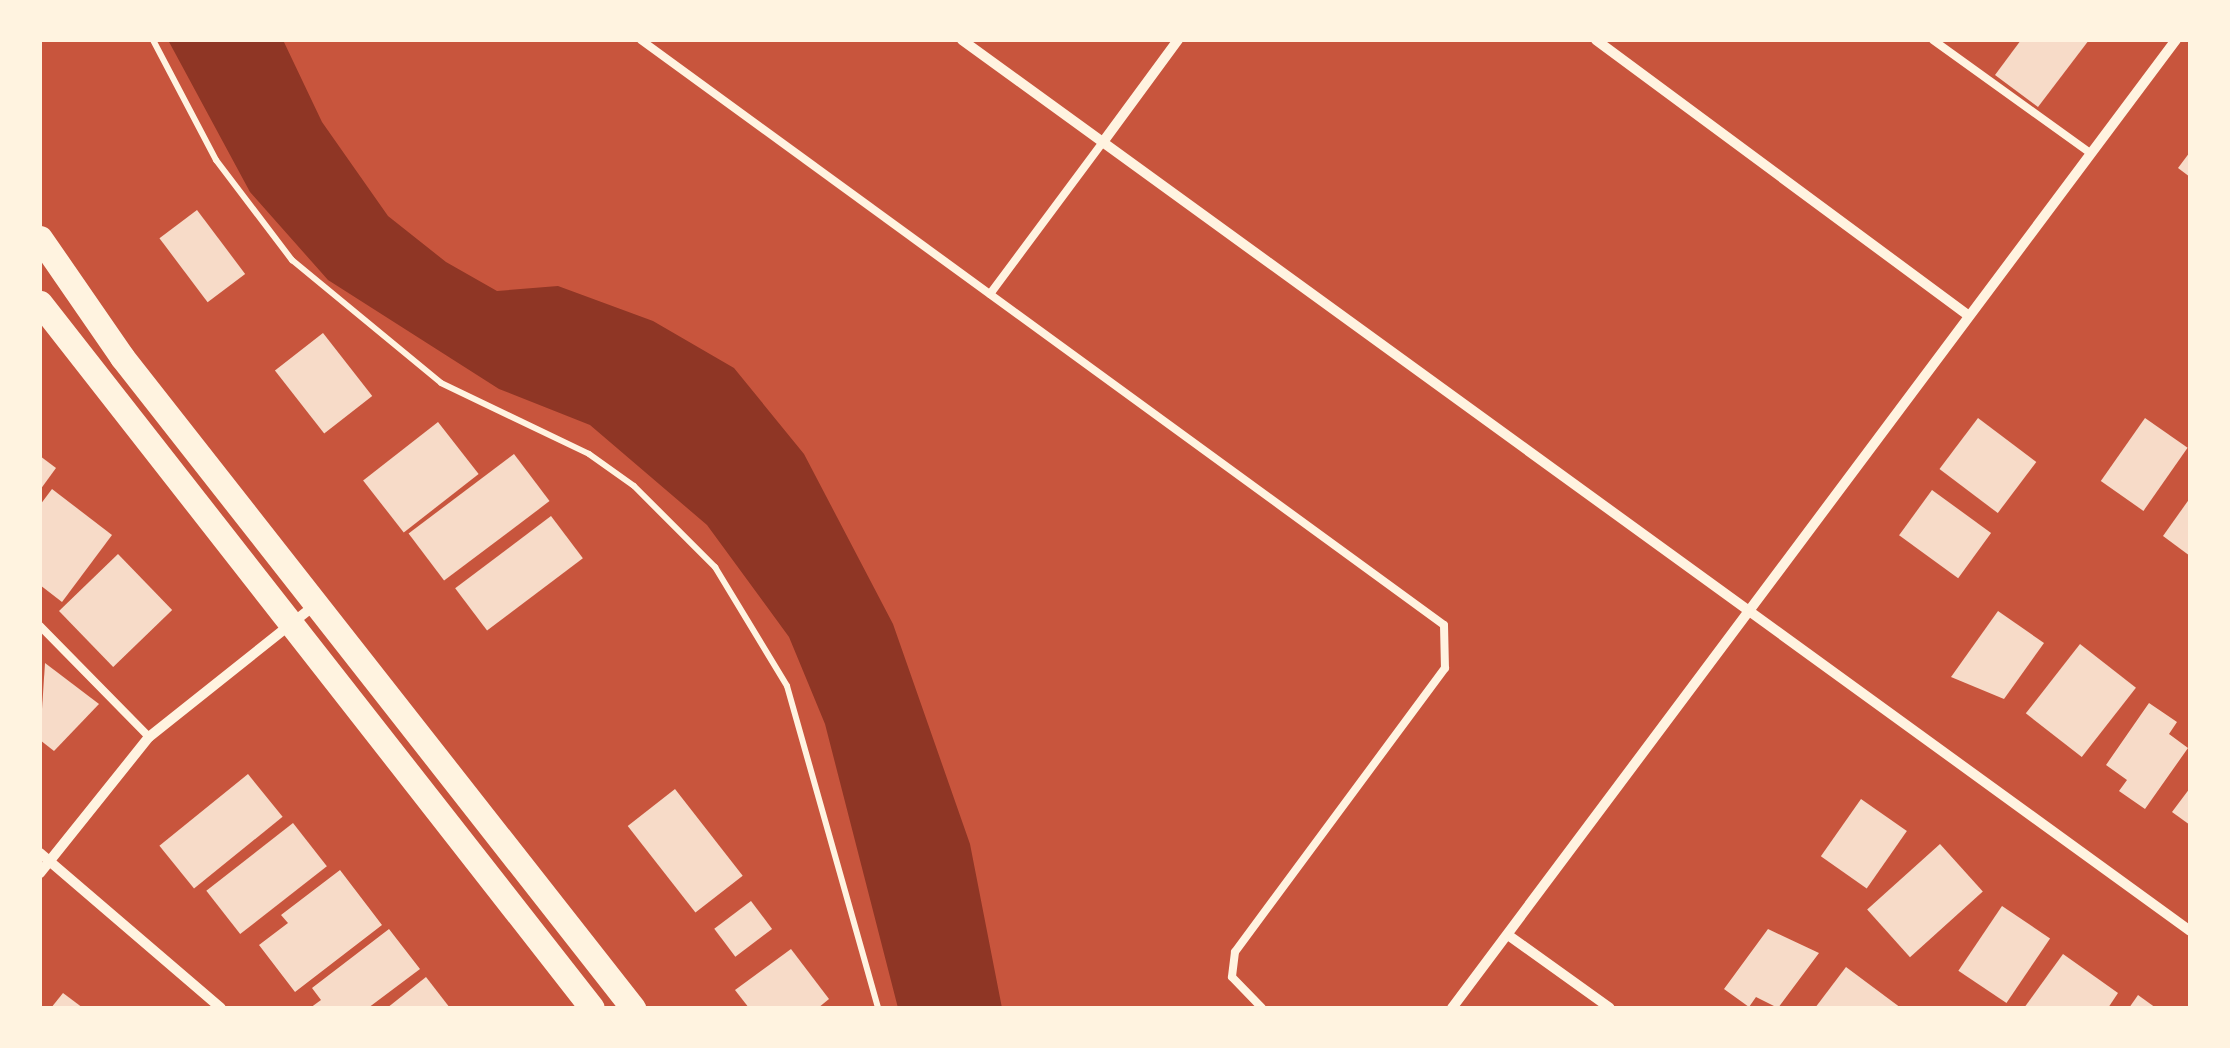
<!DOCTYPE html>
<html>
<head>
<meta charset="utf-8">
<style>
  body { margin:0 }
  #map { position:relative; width:2230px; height:1048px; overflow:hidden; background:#c8553d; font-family:"Public Sans",sans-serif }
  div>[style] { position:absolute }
  .water>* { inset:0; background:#8f3625 }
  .building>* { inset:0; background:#f7dbc8; transform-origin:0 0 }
  .path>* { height:6px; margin:-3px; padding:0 3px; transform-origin:3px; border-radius:3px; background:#fff3e0 }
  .service>* { height:8px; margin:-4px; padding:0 4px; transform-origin:4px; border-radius:4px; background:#fff3e0 }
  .minor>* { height:10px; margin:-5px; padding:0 5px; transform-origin:5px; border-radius:5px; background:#fff3e0 }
  .primary>* { height:25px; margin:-12.5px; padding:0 12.5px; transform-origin:12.5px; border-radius:12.5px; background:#fff3e0 }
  span { translate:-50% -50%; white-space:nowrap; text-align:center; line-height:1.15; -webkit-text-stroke:10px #fff3e0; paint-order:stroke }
  .frame { position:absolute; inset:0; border:42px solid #fff3e0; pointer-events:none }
</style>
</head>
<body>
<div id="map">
  <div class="water">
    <i style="clip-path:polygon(168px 40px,283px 40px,322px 122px,388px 216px,446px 262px,497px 291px,558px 286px,653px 321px,734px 368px,804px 454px,893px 624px,970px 844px,1002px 1008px,898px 1008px,825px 724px,789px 637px,707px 525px,590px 425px,499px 389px,328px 280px,250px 192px)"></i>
  </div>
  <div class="building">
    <i style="clip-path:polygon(2021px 40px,2089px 40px,2038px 107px,1995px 75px)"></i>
    <i style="clip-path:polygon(2190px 152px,2190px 177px,2178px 168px)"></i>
    <i style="left:197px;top:210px;width:80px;height:47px;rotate:53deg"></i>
    <i style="left:323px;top:333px;width:80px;height:61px;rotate:52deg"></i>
    <i style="left:1978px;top:418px;width:73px;height:64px;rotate:37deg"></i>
    <i style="left:2145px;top:418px;width:52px;height:77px;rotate:35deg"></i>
    <i style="left:438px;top:422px;width:66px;height:95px;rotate:52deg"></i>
    <i style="left:514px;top:454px;width:59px;height:132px;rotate:53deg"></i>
    <i style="clip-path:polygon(40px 456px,56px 468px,40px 490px)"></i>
    <i style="clip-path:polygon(52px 489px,112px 535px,62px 602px,40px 585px,40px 505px)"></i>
    <i style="left:1932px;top:490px;width:73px;height:56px;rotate:36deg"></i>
    <i style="clip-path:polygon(2190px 498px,2190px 556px,2163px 536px)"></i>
    <i style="left:551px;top:516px;width:53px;height:120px;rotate:53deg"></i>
    <i style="left:118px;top:554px;width:78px;height:82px;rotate:46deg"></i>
    <i style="clip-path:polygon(1998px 611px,2044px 643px,2004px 699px,1951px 677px)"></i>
    <i style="left:2080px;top:644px;width:71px;height:88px;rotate:38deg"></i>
    <i style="clip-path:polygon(45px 663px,99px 704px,54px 751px,40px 740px)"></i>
    <i style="clip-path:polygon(2149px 703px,2177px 722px,2169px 734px,2188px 748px,2145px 809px,2119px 791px,2127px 780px,2106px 765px)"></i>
    <i style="left:248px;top:774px;width:55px;height:114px;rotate:51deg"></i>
    <i style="clip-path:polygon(2190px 788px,2190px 825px,2172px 812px)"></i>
    <i style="left:675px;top:789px;width:110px;height:60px;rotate:52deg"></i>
    <i style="left:1861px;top:799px;width:56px;height:70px;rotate:35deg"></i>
    <i style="left:293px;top:823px;width:55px;height:110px;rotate:52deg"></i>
    <i style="left:1940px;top:844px;width:64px;height:98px;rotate:48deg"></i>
    <i style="clip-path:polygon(340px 870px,382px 925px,295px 992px,259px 945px,288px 923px,281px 915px)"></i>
    <i style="left:751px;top:901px;width:35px;height:46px;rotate:53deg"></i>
    <i style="left:2002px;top:906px;width:58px;height:78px;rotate:34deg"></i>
    <i style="clip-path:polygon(389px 929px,420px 969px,368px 1008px,310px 1008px,321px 1000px,312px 988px)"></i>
    <i style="clip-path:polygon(1768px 929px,1819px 953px,1778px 1008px,1756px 997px,1749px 1007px,1724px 989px)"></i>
    <i style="clip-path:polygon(791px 949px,829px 999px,818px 1008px,749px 1008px,735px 990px)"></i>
    <i style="clip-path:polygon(2063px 954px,2118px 993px,2108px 1008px,2024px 1008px)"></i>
    <i style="clip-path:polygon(1846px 967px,1901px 1008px,1815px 1008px)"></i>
    <i style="clip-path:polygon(426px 977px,450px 1008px,387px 1008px)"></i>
    <i style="clip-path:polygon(63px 993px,83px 1008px,51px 1008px)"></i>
    <i style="clip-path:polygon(2138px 995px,2156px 1008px,2129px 1008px)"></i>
  </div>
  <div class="path">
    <i style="left:153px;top:40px;width:136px;rotate:62.3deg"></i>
    <i style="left:216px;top:160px;width:126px;rotate:52.8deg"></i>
    <i style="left:292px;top:260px;width:193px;rotate:39.5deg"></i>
    <i style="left:441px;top:383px;width:164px;rotate:25.6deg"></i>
    <i style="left:589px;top:454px;width:55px;rotate:35.4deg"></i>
    <i style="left:634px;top:486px;width:115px;rotate:45deg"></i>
    <i style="left:715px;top:567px;width:139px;rotate:58.8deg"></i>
    <i style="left:787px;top:686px;width:335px;rotate:74.2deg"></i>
  </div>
  <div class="service">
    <i style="left:641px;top:40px;width:993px;rotate:36.07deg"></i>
    <i style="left:1444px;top:625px;width:43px;rotate:88.7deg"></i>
    <i style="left:1445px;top:668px;width:353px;rotate:126.5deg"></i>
    <i style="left:1235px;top:952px;width:25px;rotate:97deg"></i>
    <i style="left:1232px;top:977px;width:43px;rotate:45.9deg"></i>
    <i style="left:1933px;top:40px;width:193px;rotate:35.7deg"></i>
    <i style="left:990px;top:294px;width:189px;rotate:-53.4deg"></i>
    <i style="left:40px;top:626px;width:156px;rotate:45.5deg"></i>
  </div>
  <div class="minor">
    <i style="left:962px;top:40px;width:1517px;rotate:35.96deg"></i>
    <i style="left:1596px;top:40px;width:462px;rotate:36.5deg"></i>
    <i style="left:1103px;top:142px;width:127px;rotate:-53.7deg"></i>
    <i style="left:40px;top:853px;width:238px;rotate:40.6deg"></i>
    <i style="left:40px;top:873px;width:174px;rotate:-51.3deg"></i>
    <i style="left:149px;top:737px;width:213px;rotate:-38.5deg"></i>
    <i style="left:1508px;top:935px;width:125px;rotate:35.6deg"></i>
    <i style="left:1452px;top:1008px;width:1209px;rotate:-53.21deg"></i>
  </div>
  <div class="primary">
    <i style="left:40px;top:238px;width:145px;rotate:55.4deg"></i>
    <i style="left:122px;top:357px;width:828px;rotate:51.87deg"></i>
    <i style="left:40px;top:303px;width:895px;rotate:51.94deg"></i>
  </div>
  <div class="frame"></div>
</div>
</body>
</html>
